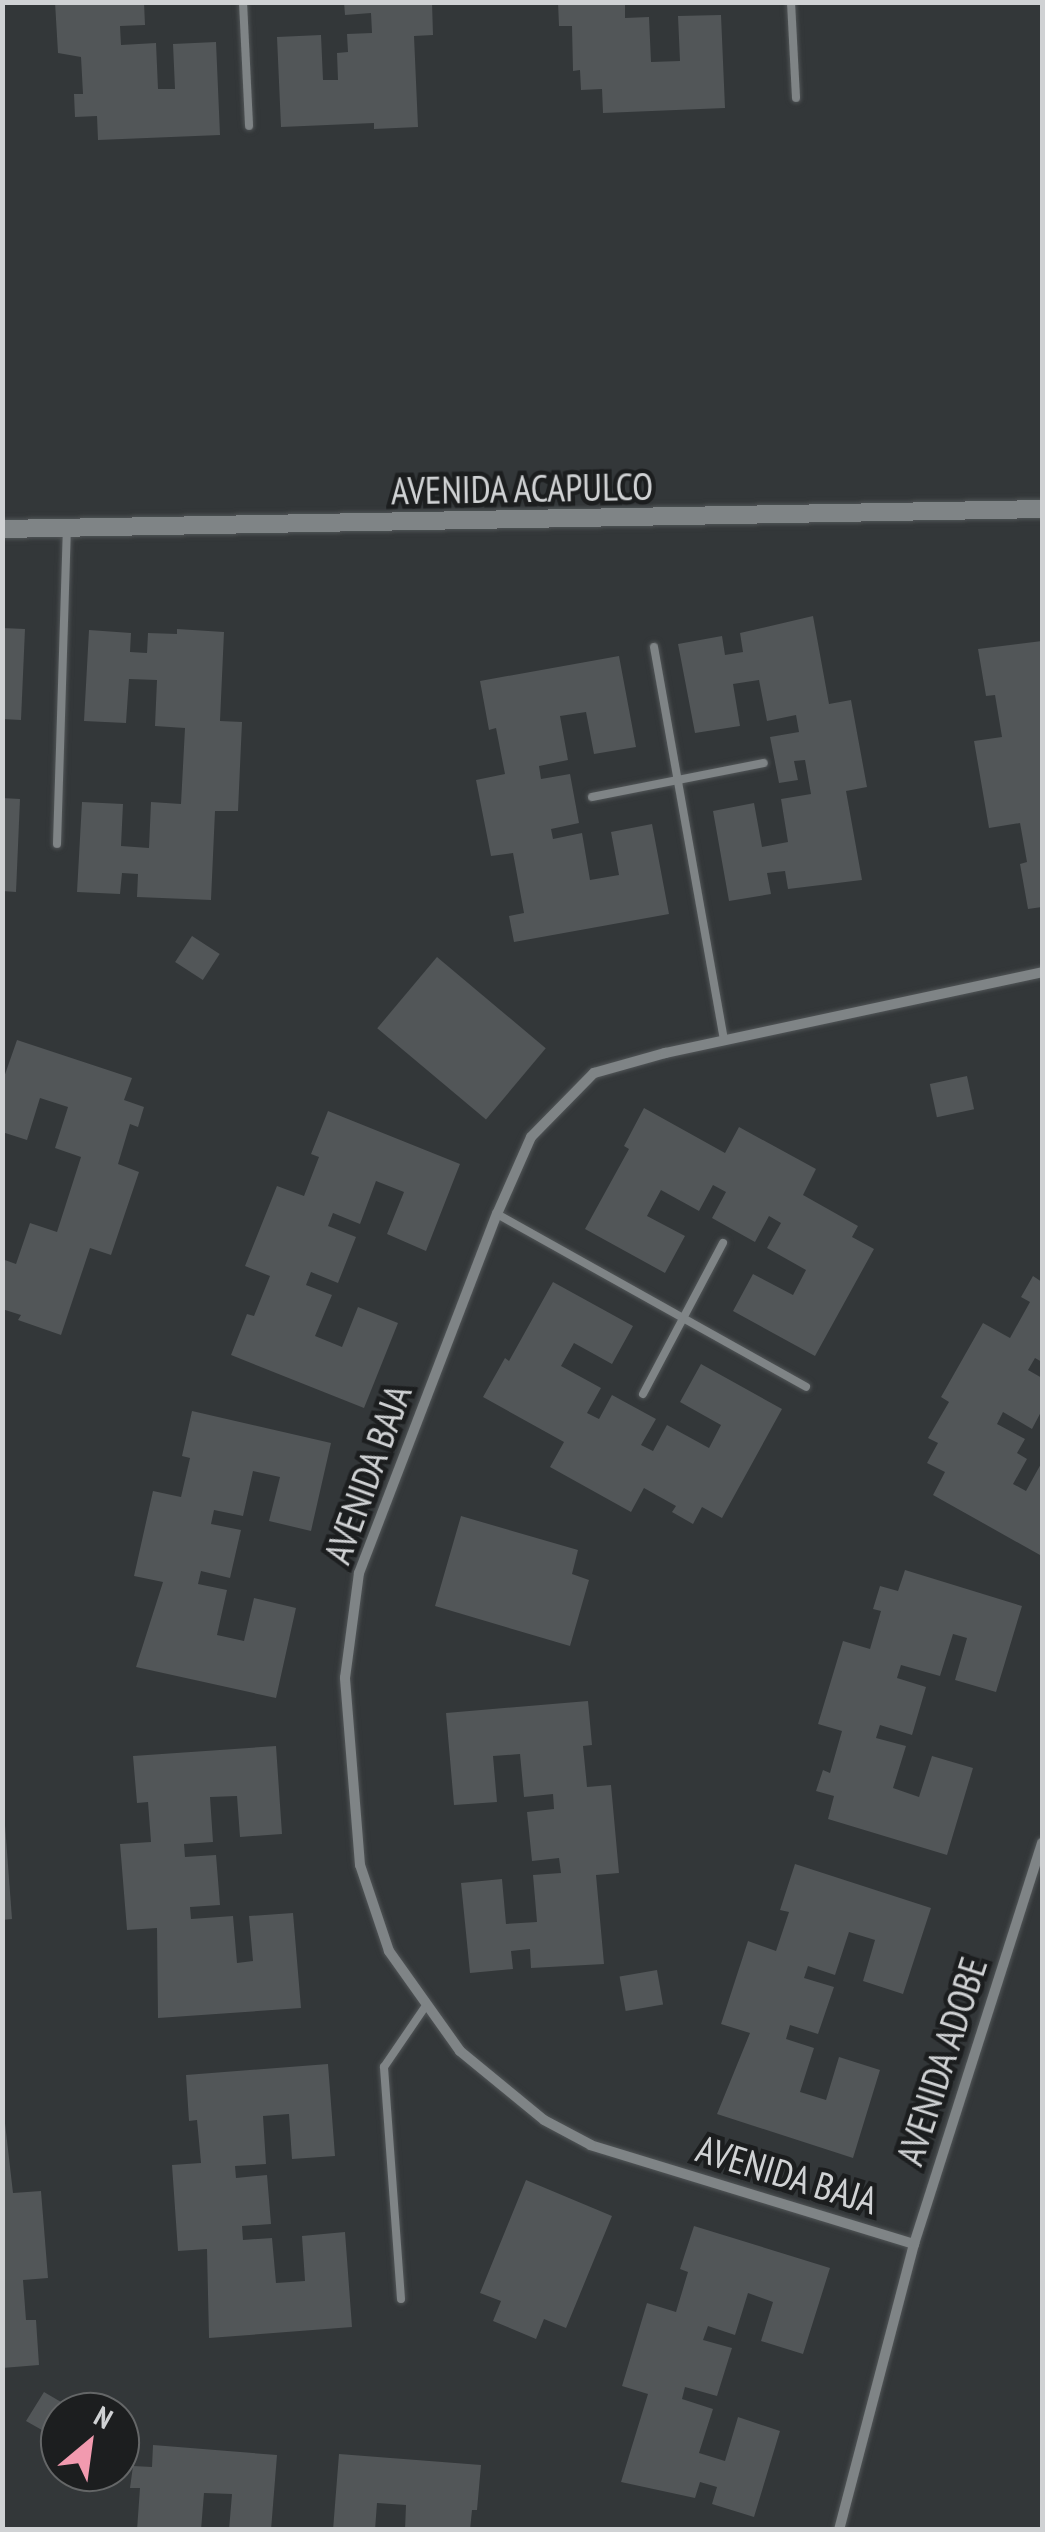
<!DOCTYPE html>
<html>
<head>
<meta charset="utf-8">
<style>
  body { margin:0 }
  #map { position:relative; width:1045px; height:2532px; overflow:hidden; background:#333739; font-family:"PT Sans Narrow",sans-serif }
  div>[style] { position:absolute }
  .building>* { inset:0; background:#525658; transform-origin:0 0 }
  .roads { filter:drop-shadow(0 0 2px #515557) drop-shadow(0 0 2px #515557) }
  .service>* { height:8px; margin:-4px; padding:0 4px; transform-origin:4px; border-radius:4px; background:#7f8486 }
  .minor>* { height:10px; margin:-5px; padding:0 5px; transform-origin:5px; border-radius:5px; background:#7f8486 }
  .tertiary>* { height:18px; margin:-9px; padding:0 9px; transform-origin:9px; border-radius:9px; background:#7f8486 }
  span { translate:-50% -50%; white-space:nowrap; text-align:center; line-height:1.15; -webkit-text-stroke:9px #1c1e1f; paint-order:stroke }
  .street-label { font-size:38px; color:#d0d2d4 }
  .frame { position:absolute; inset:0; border:5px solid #d0d2d4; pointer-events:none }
  .north { position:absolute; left:40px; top:2392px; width:100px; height:100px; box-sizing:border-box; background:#1c1e1f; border:2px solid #646667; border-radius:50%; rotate:29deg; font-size:28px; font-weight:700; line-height:40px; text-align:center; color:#d0d2d4 }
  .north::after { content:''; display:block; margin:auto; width:35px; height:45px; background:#f29aaf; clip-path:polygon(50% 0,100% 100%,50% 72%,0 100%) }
</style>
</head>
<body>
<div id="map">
  <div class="building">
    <i style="clip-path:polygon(55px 2px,144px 2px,145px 25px,120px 26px,121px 45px,156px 43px,158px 89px,175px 89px,173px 44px,216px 42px,220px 135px,98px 140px,97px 116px,75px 117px,74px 94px,83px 94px,81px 57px,58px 53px)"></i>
    <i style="clip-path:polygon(344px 2px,432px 2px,433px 35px,414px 36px,418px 127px,374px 129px,374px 123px,281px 127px,277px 37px,321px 35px,323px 80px,338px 80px,337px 53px,348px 52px,347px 34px,372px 33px,371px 13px,345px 15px)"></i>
    <i style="clip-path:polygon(558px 2px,625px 2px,625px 18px,649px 17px,651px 62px,680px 61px,678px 16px,721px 15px,725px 108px,603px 113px,602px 89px,581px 90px,580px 70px,573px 71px,572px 26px,559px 26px)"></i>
    <i style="clip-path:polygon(813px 616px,829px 704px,851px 700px,867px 787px,846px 791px,862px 880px,788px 889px,785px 871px,767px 873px,771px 894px,729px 901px,713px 811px,754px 803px,762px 847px,788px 842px,781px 799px,811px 794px,805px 760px,794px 761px,798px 780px,779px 783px,770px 737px,799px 732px,796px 715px,767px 721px,759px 680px,733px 684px,740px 726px,695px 733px,678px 644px,722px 636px,725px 655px,743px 652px,740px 633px)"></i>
    <i style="clip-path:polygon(2px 628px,25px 629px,21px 720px,2px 719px)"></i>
    <i style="clip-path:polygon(177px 629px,224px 632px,220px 721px,242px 722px,238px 811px,215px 811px,211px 900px,137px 897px,138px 874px,122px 873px,120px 894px,77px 892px,82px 802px,123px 804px,121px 846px,149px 848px,151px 802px,181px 804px,185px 728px,155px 726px,157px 680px,129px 679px,126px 723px,84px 721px,89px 630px,131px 633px,130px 652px,147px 653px,148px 633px,177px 634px)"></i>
    <i style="clip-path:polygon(1042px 641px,1042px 907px,1028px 909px,1020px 864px,1027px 862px,1020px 823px,989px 828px,974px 741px,1002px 737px,995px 695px,986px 696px,978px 649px)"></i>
    <i style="clip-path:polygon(619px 656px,636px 747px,594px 754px,586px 712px,560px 716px,568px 760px,539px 766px,541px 779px,570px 774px,579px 823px,551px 829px,553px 839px,582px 833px,590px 880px,619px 875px,611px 832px,652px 824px,669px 914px,514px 942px,509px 916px,524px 913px,513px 853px,491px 856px,476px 780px,505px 774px,496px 728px,489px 730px,480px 681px)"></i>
    <i style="clip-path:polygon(2px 798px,20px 799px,16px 892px,2px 891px)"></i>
    <i style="left:192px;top:936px;width:33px;height:31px;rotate:33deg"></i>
    <i style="left:437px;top:957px;width:142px;height:93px;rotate:40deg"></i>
    <i style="clip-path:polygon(17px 1040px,132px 1078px,124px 1100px,144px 1107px,138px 1127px,130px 1124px,118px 1164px,139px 1172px,111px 1255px,90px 1248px,61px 1335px,18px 1320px,21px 1315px,2px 1309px,2px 1259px,16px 1264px,30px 1223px,57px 1232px,81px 1157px,55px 1148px,68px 1107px,40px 1098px,27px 1140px,2px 1132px,2px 1083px)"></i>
    <i style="left:967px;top:1076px;width:34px;height:38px;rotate:78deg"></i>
    <i style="clip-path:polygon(644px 1108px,725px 1153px,739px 1127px,816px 1169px,803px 1195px,858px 1226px,852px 1237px,874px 1249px,815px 1356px,733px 1311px,753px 1274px,793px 1295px,806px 1270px,767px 1248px,781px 1223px,769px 1216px,755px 1242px,712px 1218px,726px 1192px,713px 1185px,699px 1211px,661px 1190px,647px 1216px,685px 1236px,665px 1273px,585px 1229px,629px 1149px,624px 1146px)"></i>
    <i style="clip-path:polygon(328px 1111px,460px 1164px,426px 1251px,387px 1234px,404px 1192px,376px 1181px,360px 1224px,333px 1213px,328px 1226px,356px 1237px,338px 1283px,311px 1272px,306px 1285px,332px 1295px,315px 1336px,342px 1347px,358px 1307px,398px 1323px,364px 1408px,231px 1355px,247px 1314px,254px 1316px,270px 1276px,245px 1266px,277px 1186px,304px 1196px,319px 1157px,311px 1154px)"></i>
    <i style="clip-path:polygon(1033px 1276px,1042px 1282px,1042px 1362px,1035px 1358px,1028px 1370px,1042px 1378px,1042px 1410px,1032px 1429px,1003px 1412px,997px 1424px,1025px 1439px,1017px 1453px,1027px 1459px,1013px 1484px,1026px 1491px,1042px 1462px,1040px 1555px,933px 1495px,945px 1472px,927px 1463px,938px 1443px,928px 1438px,949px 1402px,941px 1397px,983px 1323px,1010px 1338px,1030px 1302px,1021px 1297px)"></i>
    <i style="clip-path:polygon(553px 1282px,633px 1326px,612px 1364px,574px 1343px,561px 1366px,601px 1388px,587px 1413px,599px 1419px,612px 1395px,656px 1419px,641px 1445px,653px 1451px,667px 1425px,709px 1448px,721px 1425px,680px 1402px,701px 1364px,782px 1409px,722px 1518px,702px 1507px,693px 1524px,672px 1512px,676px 1506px,644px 1488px,631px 1512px,550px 1467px,564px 1442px,483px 1397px,505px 1358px,509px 1361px)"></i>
    <i style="clip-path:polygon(192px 1411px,331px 1443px,311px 1531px,269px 1521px,280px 1477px,253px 1471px,243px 1516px,214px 1510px,211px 1524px,241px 1530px,230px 1578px,201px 1571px,198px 1584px,227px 1590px,217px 1635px,244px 1641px,254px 1598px,296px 1608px,276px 1698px,136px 1667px,163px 1582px,134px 1576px,153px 1491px,181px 1497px,190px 1458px,182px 1456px)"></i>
    <i style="clip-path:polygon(461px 1516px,578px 1550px,572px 1574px,589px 1580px,570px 1646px,435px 1606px)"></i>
    <i style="clip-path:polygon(905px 1570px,1022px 1606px,996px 1692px,955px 1680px,967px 1638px,953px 1634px,940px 1676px,901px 1665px,897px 1678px,926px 1687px,912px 1735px,880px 1725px,876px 1738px,906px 1746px,893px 1788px,919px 1797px,932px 1756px,973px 1768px,947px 1855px,828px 1819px,834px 1796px,816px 1791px,823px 1770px,830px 1773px,842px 1731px,818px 1724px,843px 1641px,870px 1649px,881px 1611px,873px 1609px,880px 1586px,898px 1591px)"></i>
    <i style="clip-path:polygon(588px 1701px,592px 1745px,583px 1746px,587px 1787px,611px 1785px,619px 1873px,596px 1875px,604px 1964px,531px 1968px,530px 1949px,511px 1951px,513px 1969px,470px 1973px,461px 1883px,502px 1879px,506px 1924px,537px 1922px,533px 1875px,561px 1873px,559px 1858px,532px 1861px,527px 1812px,554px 1809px,553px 1794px,524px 1797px,520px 1754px,493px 1756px,497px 1802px,454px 1805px,446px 1713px)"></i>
    <i style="clip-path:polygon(276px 1746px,282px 1834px,240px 1837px,237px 1796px,210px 1797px,213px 1842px,184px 1844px,185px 1857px,216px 1855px,220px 1905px,190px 1907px,191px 1919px,233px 1916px,237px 1963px,253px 1961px,249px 1916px,293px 1913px,301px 2008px,158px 2018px,157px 1928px,127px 1930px,120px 1844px,151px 1842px,148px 1802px,137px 1803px,133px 1756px)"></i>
    <i style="clip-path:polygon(5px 1825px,12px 1919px,2px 1920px,2px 1826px)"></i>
    <i style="clip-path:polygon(795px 1864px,931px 1908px,903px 1994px,863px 1981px,875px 1940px,849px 1932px,835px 1975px,808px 1966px,804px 1978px,834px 1987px,818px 2034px,790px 2025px,786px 2039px,814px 2048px,800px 2092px,826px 2100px,839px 2057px,880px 2070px,853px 2158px,717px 2114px,750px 2033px,721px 2024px,748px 1941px,776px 1951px,789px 1912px,780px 1910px)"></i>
    <i style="left:657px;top:1970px;width:35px;height:38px;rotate:80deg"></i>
    <i style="clip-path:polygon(328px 2064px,335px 2156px,292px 2159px,289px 2114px,263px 2116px,266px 2164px,235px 2166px,236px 2178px,267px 2175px,271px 2224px,242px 2226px,243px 2240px,272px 2238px,276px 2283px,305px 2281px,302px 2236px,345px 2232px,352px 2327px,209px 2338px,207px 2249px,178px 2251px,172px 2165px,201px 2163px,197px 2120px,189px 2121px,186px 2075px)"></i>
    <i style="clip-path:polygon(2px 2097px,13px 2193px,41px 2191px,48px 2278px,23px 2280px,26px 2320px,36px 2320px,39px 2365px,2px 2368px)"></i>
    <i style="clip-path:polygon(526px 2180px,612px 2216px,566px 2328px,544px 2319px,536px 2339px,493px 2321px,501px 2301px,480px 2293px)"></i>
    <i style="clip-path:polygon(694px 2226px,830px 2268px,803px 2354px,761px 2341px,773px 2302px,748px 2293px,735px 2335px,708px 2326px,703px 2340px,732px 2348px,717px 2396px,685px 2387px,682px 2399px,713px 2409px,699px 2453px,725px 2461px,738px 2417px,780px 2431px,754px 2517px,712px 2504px,717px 2487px,700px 2482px,695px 2498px,621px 2482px,648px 2394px,622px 2386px,647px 2303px,676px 2312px,688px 2272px,680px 2269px)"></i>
    <i style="clip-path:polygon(44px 2392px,73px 2409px,60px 2412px,56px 2438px,26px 2421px)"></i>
    <i style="clip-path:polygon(153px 2445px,277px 2455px,271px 2530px,229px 2530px,232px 2494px,204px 2493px,201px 2530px,137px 2530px,140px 2488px,130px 2488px,133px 2466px,152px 2467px)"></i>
    <i style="clip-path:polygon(339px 2454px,481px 2465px,477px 2510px,472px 2510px,470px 2530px,405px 2530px,406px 2505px,377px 2503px,375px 2530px,333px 2530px)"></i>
  </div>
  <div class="roads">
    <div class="service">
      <i style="left:243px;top:2px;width:124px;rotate:87.2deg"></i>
      <i style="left:791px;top:2px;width:96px;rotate:87deg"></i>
      <i style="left:654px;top:647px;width:400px;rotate:79.9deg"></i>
      <i style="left:592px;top:797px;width:175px;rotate:-11.2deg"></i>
      <i style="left:57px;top:844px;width:315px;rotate:-88.2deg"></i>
      <i style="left:497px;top:1214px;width:354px;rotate:29.2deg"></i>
      <i style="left:643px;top:1394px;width:171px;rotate:-62.1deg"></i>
      <i style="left:401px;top:2299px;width:233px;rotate:-94.2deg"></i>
      <i style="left:384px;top:2067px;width:76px;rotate:-55.7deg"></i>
    </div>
    <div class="minor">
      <i style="left:914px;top:2244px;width:338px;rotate:-163deg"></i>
      <i style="left:591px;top:2145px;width:53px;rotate:-152deg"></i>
      <i style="left:544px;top:2120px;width:109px;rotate:-140.6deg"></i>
      <i style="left:460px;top:2051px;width:123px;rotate:-125.4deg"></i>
      <i style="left:389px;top:1951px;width:91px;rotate:-108.6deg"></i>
      <i style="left:360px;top:1865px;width:188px;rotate:-94.6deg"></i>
      <i style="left:345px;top:1678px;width:106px;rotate:-82.4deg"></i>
      <i style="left:359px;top:1573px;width:385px;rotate:-69deg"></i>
      <i style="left:497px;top:1214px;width:84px;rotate:-66.2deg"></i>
      <i style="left:531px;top:1137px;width:90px;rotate:-45.5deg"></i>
      <i style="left:594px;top:1073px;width:74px;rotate:-15.7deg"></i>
      <i style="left:665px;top:1053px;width:386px;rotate:-12.1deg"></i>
      <i style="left:839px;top:2530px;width:296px;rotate:-75.3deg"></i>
      <i style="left:914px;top:2244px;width:421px;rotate:-72.3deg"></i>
    </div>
    <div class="tertiary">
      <i style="left:2px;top:529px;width:1040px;rotate:-1.1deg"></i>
    </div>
  </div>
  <div class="street-label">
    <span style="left:522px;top:488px;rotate:-1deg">AVENIDA ACAPULCO</span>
    <span style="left:367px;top:1474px;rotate:-70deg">AVENIDA BAJA</span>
    <span style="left:941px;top:2061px;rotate:-72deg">AVENIDA ADOBE</span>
    <span style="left:787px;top:2174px;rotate:17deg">AVENIDA BAJA</span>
  </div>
  <div class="frame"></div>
  <div class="north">N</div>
</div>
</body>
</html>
